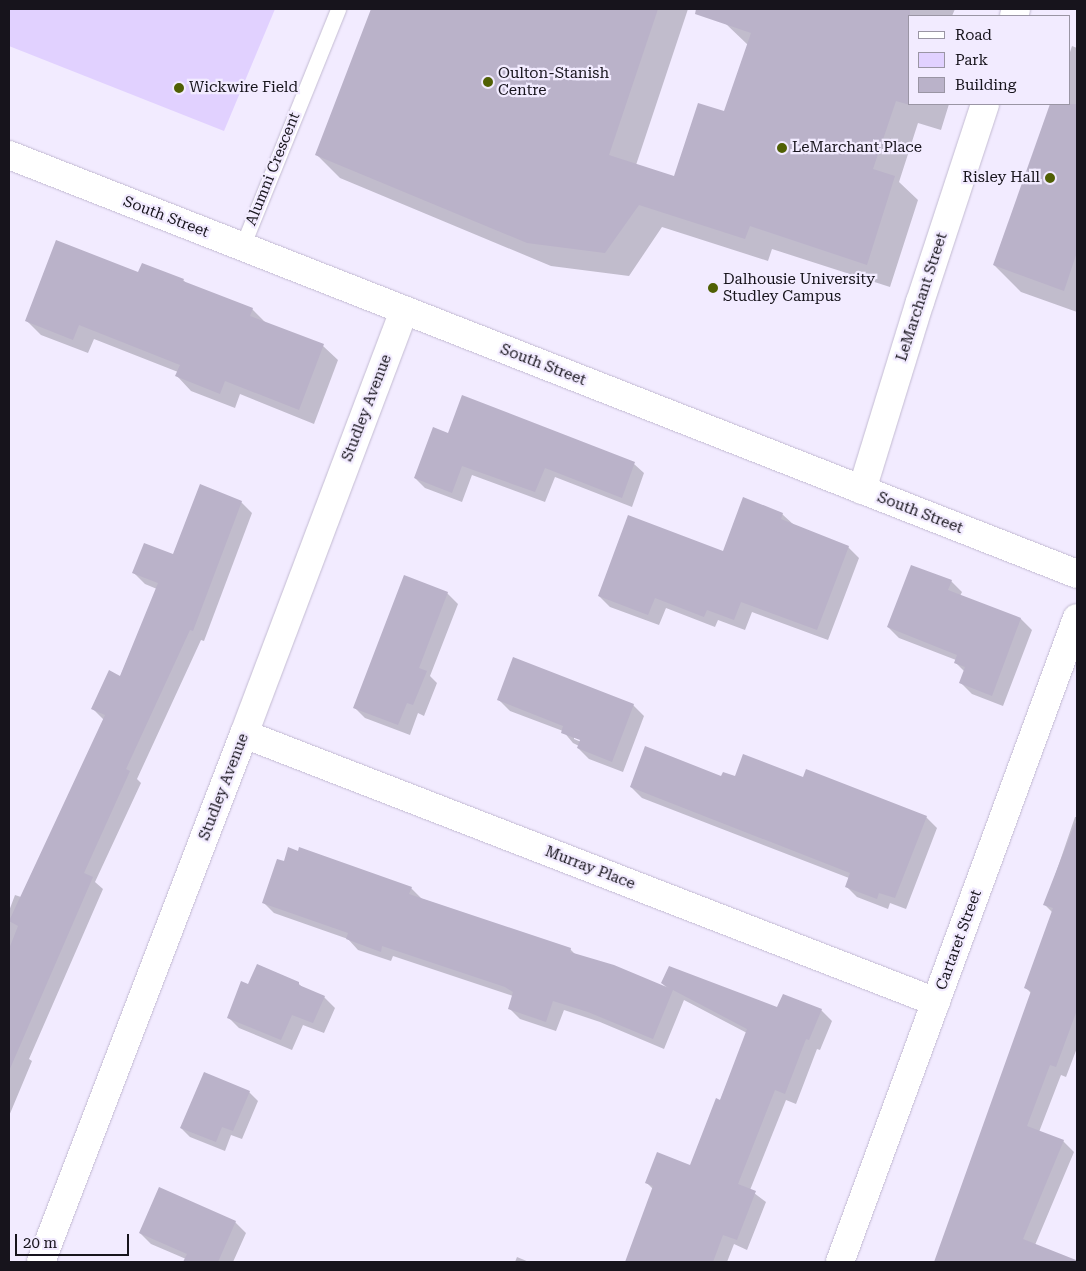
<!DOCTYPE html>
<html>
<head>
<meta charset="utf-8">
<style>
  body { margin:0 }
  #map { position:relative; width:1086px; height:1271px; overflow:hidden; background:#f2ebff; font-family:"Roboto Serif",serif }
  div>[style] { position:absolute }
  .green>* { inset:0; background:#e1d1ff }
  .shadow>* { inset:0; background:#0003 }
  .building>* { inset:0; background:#bab2c9 }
  .roads { filter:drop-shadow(0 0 1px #c3bbd2) drop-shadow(0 0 1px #c3bbd2) }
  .lane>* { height:15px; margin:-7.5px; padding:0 7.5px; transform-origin:7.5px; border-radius:7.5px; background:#fff }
  .street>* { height:28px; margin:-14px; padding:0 14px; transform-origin:14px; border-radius:14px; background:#fff }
  .secondary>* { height:28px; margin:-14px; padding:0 14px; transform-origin:14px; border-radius:14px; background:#fff }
  .dots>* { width:14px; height:14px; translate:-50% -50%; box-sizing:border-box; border:2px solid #f2ebff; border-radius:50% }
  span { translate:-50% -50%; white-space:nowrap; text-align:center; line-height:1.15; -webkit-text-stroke:4.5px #f2ebff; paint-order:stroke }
  .poi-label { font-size:15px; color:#17141c }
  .left { translate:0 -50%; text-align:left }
  .right { translate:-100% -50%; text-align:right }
  .street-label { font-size:15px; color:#17141c }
  .frame { position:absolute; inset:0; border:10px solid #17141c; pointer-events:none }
  .legend { position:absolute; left:908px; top:15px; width:162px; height:90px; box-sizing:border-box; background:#f2ebff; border:1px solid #9a95a4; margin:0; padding:6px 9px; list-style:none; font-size:15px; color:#17141c }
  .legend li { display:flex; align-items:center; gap:10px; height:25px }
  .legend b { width:25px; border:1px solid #9a95a4 }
  .scale { position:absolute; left:15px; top:1234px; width:114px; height:22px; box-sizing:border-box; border:2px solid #17141c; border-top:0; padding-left:6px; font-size:15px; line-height:18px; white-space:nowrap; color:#17141c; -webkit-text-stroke:4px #f2ebff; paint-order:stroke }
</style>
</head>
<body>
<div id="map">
  <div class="green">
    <i style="clip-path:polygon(9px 9px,275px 9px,224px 131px,9px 46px)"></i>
  </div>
  <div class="shadow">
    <i style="clip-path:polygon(372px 9px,688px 9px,636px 165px,675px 178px,725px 112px,748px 45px,726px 24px,731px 9px,955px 9px,952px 16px,910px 16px,910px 104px,949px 104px,941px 130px,918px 123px,899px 182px,918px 200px,890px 287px,772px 249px,768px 261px,662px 227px,629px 276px,551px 266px,340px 178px,317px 155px)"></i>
    <i style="clip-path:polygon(1072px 46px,1077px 48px,1077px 312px,1021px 292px,994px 265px,1051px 104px,1070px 104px,1070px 52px)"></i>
    <i style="clip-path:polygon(139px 274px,183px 280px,187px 284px,252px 309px,267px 324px,323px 346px,338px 360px,314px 424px,240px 394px,235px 408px,191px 391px,177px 376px,178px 372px,94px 339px,88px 353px,41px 335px,26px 320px)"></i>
    <i style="clip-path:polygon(463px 397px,634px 464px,644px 473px,632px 507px,555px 477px,545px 502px,472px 475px,462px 502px,425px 488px,415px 478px,449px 435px)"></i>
    <i style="clip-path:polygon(241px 502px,252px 513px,204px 641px,201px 640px,137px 779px,141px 783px,95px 882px,103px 889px,29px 1059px,32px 1061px,9px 1116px,9px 911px,15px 895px,21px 897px,104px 720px,92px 708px,120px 677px,157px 589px,145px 584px,134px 573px,173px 556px)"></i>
    <i style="clip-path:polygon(782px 514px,794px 525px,848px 547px,859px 558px,828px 640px,752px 612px,745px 630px,718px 620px,715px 627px,666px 608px,659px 625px,610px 607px,599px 596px,724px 552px)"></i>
    <i style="clip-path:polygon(951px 581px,962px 592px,960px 596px,1021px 619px,1032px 630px,1003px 706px,972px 694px,961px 683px,965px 672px,955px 662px,956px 660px,899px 638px,888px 627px)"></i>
    <i style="clip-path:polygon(447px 593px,458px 604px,430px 676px,437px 683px,424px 716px,418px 713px,410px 735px,365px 718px,354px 707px)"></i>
    <i style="clip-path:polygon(evenodd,499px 700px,633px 705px,644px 716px,623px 772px,589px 759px,578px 748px,579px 746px,573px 743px,563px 731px,510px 711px,499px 700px,574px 736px,587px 741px,586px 744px,574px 739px,574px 736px)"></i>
    <i style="clip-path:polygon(722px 778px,735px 778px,926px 817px,937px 828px,906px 909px,890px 903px,888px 909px,857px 897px,846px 886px,849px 878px,642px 798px,631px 787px)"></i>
    <i style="clip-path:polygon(1075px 817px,1077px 817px,1077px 1048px,1066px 1077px,1061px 1075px,1039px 1132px,1063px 1141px,1074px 1152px,1035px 1245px,1077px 1262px,935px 1262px,1032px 994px,1025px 987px,1053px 913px,1045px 905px)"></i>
    <i style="clip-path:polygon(411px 888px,422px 899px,570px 949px,576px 955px,668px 989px,662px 983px,778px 1008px,821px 1010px,832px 1021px,820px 1050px,817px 1049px,796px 1104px,786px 1100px,750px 1190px,766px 1202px,747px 1250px,734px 1244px,727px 1262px,626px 1262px,653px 1189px,646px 1182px,691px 1167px,720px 1101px,747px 1033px,684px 1000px,664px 1049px,600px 1022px,564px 1010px,556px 1031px,520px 1019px,509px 1008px,513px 996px,393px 956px,391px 961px,358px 950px,348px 939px,274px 913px,264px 903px)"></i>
    <i style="clip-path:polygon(298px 983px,304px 989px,324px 997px,335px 1008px,324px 1033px,303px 1025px,292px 1050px,239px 1028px,228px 1017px,249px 986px)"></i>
    <i style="clip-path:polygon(249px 1092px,258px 1101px,242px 1139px,231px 1135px,225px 1151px,190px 1137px,181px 1128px)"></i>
    <i style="clip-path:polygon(235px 1222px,246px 1233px,233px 1262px,185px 1262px,186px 1259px,151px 1244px,140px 1233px)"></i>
    <i style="clip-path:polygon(517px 1257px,529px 1262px,515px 1262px)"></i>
  </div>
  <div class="building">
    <i style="clip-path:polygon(371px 9px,658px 9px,609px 155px,674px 176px,698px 103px,724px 111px,751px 33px,695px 14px,696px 9px,910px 9px,910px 105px,896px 101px,873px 169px,895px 176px,867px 265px,750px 226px,745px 239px,639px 205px,605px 253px,527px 243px,315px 155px)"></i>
    <i style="clip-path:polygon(1050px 104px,1077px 104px,1077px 252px,1064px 291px,993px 265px)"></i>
    <i style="clip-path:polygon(56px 240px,138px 272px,142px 263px,184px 279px,183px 281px,253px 308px,250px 316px,324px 344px,299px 410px,225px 381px,220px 394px,175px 376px,180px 365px,79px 325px,73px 340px,25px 321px)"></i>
    <i style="clip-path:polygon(462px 395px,635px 462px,622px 498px,545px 468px,535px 492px,462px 466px,452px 493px,414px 478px,433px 427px,448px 433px)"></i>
    <i style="clip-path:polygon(200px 484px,242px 501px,193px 631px,190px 630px,126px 769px,130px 771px,84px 873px,93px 877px,9px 1071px,9px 949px,18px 926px,9px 921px,105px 715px,91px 709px,109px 670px,120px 676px,158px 583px,132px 573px,144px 543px,173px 554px)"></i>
    <i style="clip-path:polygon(743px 497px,783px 513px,781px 519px,849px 546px,817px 630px,741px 602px,734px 620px,707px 610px,704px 617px,655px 598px,648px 615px,598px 596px,628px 515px,723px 551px)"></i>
    <i style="clip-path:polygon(911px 565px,952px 580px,948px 590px,1021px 618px,992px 696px,959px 683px,965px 667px,954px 663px,957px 655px,887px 627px)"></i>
    <i style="clip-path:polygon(404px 575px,448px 592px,419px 668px,427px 671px,413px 705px,407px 703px,398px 725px,353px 708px)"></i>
    <i style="clip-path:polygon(513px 657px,634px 704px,612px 762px,577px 748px,580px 740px,561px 733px,563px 726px,497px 700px)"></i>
    <i style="clip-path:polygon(645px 746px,721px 776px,723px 772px,735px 776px,743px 754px,803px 777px,806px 769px,927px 816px,895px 898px,879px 893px,877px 899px,845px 887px,850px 873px,630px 787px)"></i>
    <i style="clip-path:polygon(1075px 823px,1077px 824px,1077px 1010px,1056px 1067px,1050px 1065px,1027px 1126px,1064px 1140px,1023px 1239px,1076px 1260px,1076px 1262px,934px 1262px,1031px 991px,1024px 988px,1053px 908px,1043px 905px)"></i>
    <i style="clip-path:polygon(288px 847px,298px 851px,299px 847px,412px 887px,409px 894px,571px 948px,570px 952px,614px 965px,669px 988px,661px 983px,669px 966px,777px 1007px,783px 994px,822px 1009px,809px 1040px,806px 1039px,785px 1094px,775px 1090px,738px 1184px,756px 1191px,737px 1240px,723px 1235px,713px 1262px,625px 1262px,653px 1186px,645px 1183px,657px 1152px,690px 1165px,716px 1098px,720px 1100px,747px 1029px,673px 990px,653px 1039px,588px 1012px,553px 1001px,546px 1022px,508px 1009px,513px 992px,505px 987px,382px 946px,381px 952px,346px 939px,348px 933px,262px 903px,277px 859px,284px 861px)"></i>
    <i style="clip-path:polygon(257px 964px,299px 982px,299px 985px,325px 996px,313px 1023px,292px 1015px,281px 1040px,227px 1018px,241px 981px,248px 984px)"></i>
    <i style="clip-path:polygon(204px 1072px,250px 1091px,233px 1131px,222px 1127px,216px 1142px,180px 1128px)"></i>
    <i style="clip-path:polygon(159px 1187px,236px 1221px,218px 1262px,183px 1262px,187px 1254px,139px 1233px)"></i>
  </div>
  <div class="roads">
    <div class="lane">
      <i style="left:242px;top:247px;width:257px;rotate:-68deg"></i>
    </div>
    <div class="street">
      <i style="left:1014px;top:16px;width:7px;rotate:-74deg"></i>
      <i style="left:862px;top:490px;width:197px;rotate:-72.9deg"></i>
      <i style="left:920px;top:302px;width:208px;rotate:-71.8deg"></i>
      <i style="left:244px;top:734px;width:742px;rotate:21.17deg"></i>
      <i style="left:41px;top:1262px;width:566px;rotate:-68.97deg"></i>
      <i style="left:244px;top:734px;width:453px;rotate:-69.3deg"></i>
      <i style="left:840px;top:1262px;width:686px;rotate:-69.8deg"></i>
    </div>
    <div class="secondary">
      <i style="left:9px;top:155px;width:1147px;rotate:21.42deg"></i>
    </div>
  </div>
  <div class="dots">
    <i style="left:488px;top:82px;background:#506004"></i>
    <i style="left:179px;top:88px;background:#506004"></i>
    <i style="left:782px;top:148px;background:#506004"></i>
    <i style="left:1050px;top:178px;background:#506004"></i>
    <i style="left:713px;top:288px;background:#506004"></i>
  </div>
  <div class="poi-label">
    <span class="left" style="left:498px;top:82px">Oulton-Stanish<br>Centre</span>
    <span class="left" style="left:189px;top:88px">Wickwire Field</span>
    <span class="left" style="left:792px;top:148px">LeMarchant Place</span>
    <span class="right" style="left:1040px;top:178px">Risley Hall</span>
    <span class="left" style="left:723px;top:288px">Dalhousie University<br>Studley Campus</span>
  </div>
  <div class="street-label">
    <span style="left:273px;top:169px;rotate:-68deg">Alumni Crescent</span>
    <span style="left:166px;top:217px;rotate:21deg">South Street</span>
    <span style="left:922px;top:297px;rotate:-72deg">LeMarchant Street</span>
    <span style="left:543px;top:365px;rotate:21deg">South Street</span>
    <span style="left:367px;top:408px;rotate:-69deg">Studley Avenue</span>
    <span style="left:920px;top:513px;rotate:21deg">South Street</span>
    <span style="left:224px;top:787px;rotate:-69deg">Studley Avenue</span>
    <span style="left:590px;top:868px;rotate:21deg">Murray Place</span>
    <span style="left:959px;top:940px;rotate:-70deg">Cartaret Street</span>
  </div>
  <div class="frame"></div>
  <ul class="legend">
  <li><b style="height:6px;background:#fff"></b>Road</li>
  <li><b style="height:14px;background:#e1d1ff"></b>Park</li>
  <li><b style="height:14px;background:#bab2c9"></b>Building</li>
  </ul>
  <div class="scale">20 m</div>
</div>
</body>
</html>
